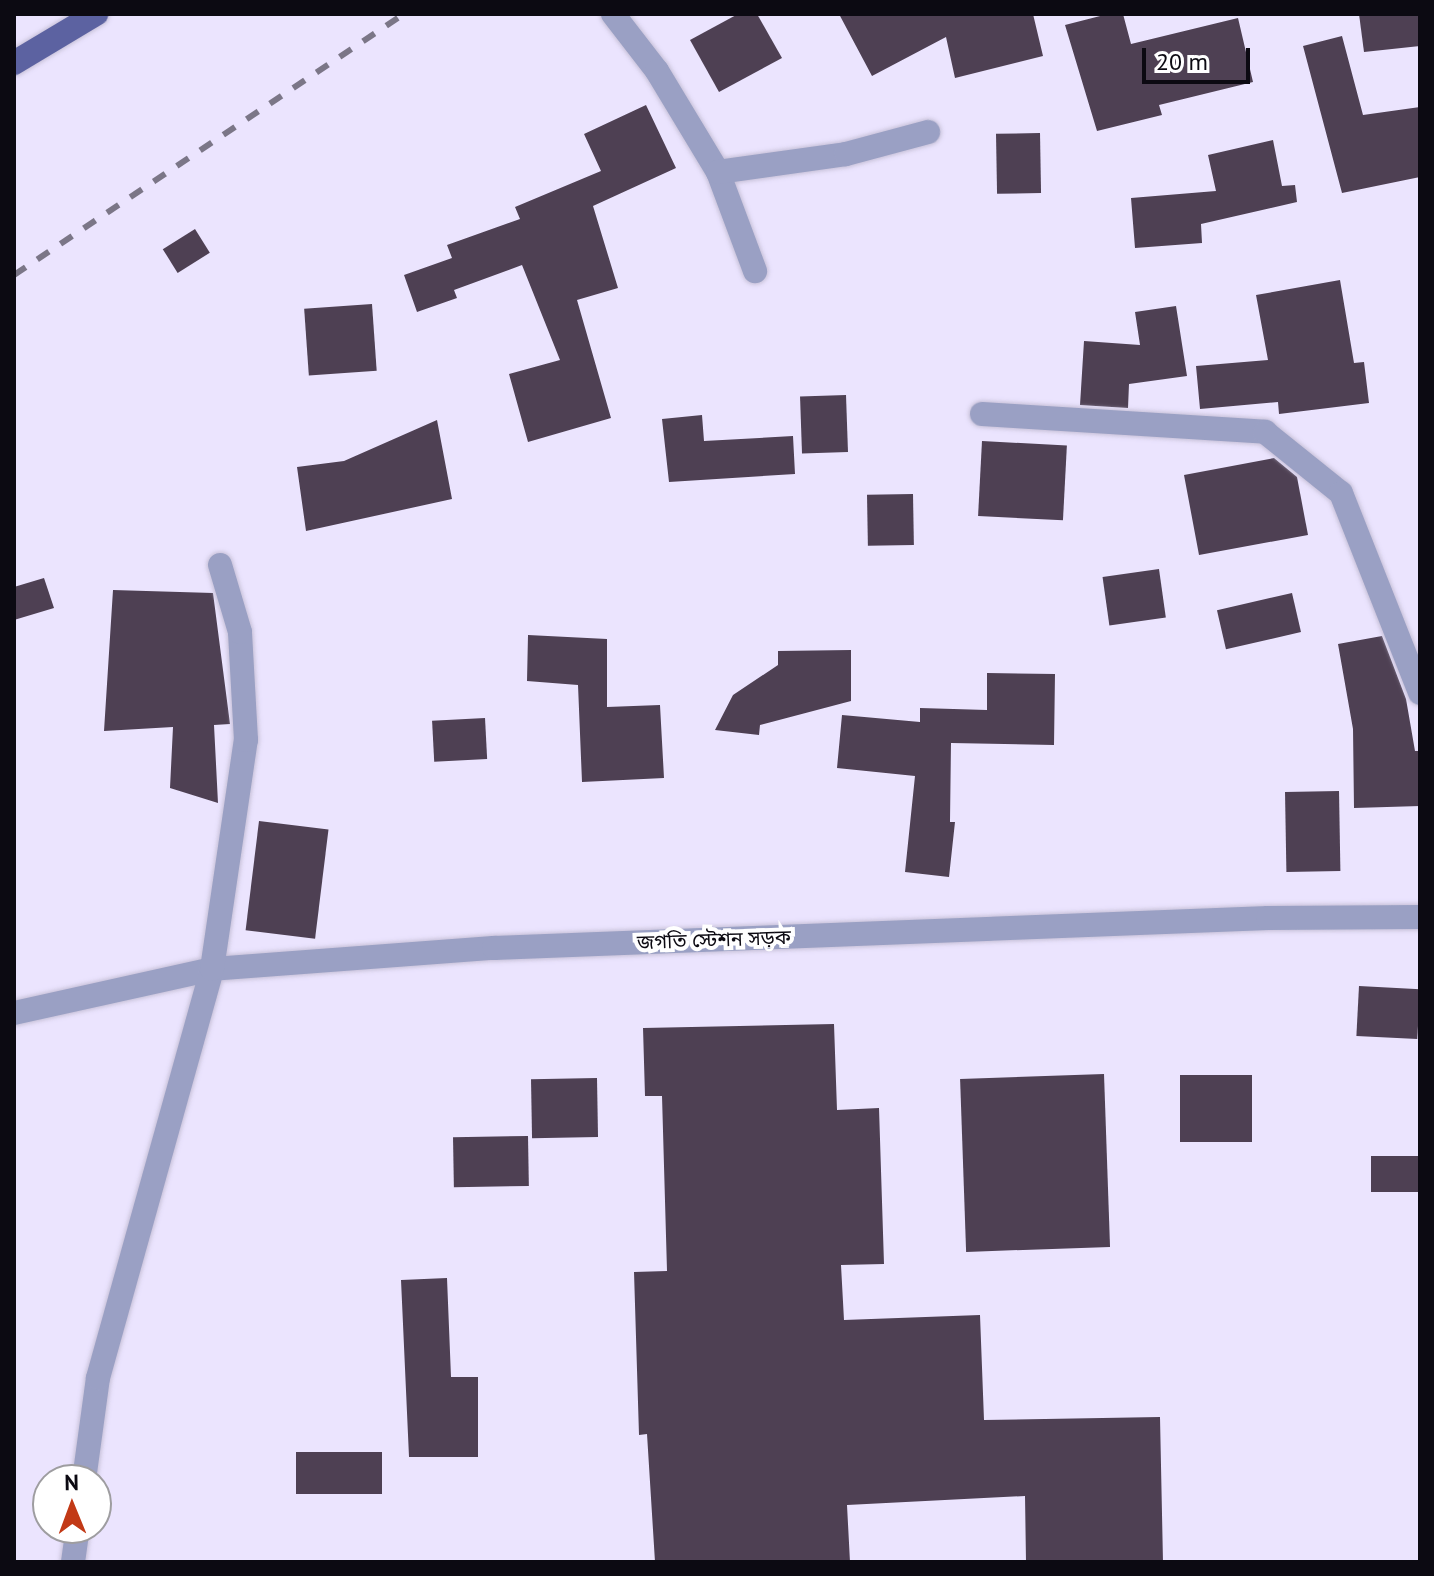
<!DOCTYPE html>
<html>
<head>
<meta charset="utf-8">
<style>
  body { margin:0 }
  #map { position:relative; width:1434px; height:1576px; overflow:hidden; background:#ebe4fe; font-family:"PT Sans","Noto Sans Bengali",sans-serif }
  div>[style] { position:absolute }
  .building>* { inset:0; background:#4e4053; transform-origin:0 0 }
  .roads { filter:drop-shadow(0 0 2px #c7c1d8) drop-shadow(0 0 2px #c7c1d8) }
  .minor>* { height:24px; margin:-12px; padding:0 12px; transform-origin:12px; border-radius:12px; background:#9aa0c4 }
  .major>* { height:24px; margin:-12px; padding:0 12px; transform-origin:12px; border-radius:12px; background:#5c62a1 }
  .rail>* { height:6px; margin-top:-3px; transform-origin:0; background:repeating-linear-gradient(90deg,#7b7687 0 14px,transparent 0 28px) }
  span { translate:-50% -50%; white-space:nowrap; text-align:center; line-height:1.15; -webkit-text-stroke:8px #fff; paint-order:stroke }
  .street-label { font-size:20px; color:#0c0a12 }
  .frame { position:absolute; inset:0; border:16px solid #0c0a12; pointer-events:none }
  .north { position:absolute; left:32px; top:1464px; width:80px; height:80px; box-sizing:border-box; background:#fff; border:2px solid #9e9da0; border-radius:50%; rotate:359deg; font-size:22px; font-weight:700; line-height:32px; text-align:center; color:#0c0a12 }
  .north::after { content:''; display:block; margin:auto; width:28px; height:36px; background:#c23916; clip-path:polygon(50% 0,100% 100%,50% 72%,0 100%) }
  .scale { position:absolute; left:1142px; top:48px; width:108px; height:36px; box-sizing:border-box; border:4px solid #0c0a12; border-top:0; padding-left:10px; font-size:24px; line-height:28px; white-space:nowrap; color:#0c0a12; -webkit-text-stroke:6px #fff; paint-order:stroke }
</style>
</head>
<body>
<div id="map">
  <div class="building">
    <i style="clip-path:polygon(738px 14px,757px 14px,782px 58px,719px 92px,690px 40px)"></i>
    <i style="clip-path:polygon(839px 14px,1033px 14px,1043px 56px,955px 78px,946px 37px,872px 76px)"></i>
    <i style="clip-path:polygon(1108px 14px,1123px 14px,1131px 44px,1238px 18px,1253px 82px,1159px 105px,1162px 115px,1097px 131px,1065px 25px)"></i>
    <i style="clip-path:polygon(1359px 14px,1420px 14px,1420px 46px,1364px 52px)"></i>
    <i style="clip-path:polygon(1342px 36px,1363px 115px,1420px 107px,1420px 177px,1342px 193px,1303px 46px)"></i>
    <i style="clip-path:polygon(646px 105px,676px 168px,593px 206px,618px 288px,577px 300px,611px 418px,528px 442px,509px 374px,560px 360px,522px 265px,454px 290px,457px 298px,417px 312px,404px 275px,452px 258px,447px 245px,520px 219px,515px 207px,601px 171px,584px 134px)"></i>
    <i style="left:1040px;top:133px;width:60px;height:44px;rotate:89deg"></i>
    <i style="clip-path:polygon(1273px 140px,1282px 186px,1295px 185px,1297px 202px,1201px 224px,1202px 243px,1135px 248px,1131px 198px,1216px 191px,1208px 155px)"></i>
    <i style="left:195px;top:229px;width:28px;height:38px;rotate:58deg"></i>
    <i style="clip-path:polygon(1340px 280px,1354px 363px,1364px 362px,1369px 403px,1279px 414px,1278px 402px,1200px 409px,1196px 366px,1268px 360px,1256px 295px)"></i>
    <i style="left:372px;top:304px;width:67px;height:68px;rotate:86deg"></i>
    <i style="clip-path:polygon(1176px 306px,1187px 376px,1129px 384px,1128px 408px,1080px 405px,1084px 341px,1140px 345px,1135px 312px)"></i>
    <i style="left:846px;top:395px;width:57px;height:46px;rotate:88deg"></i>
    <i style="clip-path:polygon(702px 415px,704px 441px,793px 436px,795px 474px,669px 482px,662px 419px)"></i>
    <i style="clip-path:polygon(437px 420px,452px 499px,306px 531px,297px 467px,344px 461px)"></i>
    <i style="left:982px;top:441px;width:85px;height:75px;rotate:3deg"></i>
    <i style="clip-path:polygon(1274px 458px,1297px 477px,1308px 535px,1199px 555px,1184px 475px)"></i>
    <i style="left:913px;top:494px;width:51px;height:46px;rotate:89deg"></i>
    <i style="left:1159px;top:569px;width:49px;height:57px;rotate:82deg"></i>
    <i style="clip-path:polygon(44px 578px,54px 608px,14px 620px,14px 587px)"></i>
    <i style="clip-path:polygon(113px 590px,213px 593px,230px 724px,214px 725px,218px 803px,170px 788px,173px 727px,104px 731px)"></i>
    <i style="left:1292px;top:593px;width:40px;height:77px;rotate:77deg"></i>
    <i style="clip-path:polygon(528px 635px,607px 639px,607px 707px,660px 705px,664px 778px,582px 782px,578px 685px,527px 681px)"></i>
    <i style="clip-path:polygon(1382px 636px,1406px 699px,1415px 751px,1420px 751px,1420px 806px,1354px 808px,1353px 729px,1338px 644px)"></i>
    <i style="clip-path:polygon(851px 650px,851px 701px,760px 725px,759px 735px,715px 730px,733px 695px,778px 665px,778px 651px)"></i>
    <i style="clip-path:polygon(987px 673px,1055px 674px,1054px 745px,951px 743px,950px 822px,955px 822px,949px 877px,905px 872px,915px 776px,837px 768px,842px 715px,920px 722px,920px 708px,987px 710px)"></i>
    <i style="left:485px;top:718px;width:41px;height:53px;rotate:87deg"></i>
    <i style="left:1339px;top:791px;width:80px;height:54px;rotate:89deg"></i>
    <i style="left:259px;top:821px;width:70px;height:110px;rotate:7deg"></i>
    <i style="left:1359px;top:986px;width:61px;height:50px;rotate:3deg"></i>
    <i style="clip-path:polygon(834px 1024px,837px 1110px,879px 1108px,884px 1264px,841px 1265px,844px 1320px,980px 1315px,984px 1420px,1160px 1417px,1163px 1562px,1026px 1562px,1025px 1496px,847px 1505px,850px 1562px,655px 1562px,647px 1434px,639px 1435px,634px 1272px,667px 1271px,662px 1096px,645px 1096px,643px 1028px)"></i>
    <i style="left:1104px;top:1074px;width:173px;height:144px;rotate:88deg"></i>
    <i style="left:1180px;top:1075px;width:72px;height:67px"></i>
    <i style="left:597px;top:1078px;width:59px;height:66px;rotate:89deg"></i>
    <i style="left:528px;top:1136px;width:50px;height:75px;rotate:89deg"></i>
    <i style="left:1420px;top:1156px;width:36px;height:49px;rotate:90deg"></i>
    <i style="clip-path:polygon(447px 1278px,451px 1377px,478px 1377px,478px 1457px,409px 1457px,401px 1280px)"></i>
    <i style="left:382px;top:1452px;width:42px;height:86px;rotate:90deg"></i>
  </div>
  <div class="roads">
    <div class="minor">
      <i style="left:613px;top:14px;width:72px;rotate:52.3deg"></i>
      <i style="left:657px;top:71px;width:118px;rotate:58.9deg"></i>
      <i style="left:718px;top:172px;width:106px;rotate:69.5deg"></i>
      <i style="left:718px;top:172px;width:129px;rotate:-8deg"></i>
      <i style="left:846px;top:154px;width:85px;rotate:-15deg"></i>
      <i style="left:982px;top:414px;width:284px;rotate:3.6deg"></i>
      <i style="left:1265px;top:432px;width:97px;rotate:38.8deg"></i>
      <i style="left:1341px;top:493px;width:215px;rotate:68.4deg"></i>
      <i style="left:14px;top:1013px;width:203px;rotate:-12.5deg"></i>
      <i style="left:212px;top:969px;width:283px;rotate:-4.3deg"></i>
      <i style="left:494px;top:948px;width:775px;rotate:-2.22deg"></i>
      <i style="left:1268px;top:918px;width:152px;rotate:-0.4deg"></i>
      <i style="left:84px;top:1480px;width:103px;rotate:-82.2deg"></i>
      <i style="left:98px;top:1378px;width:425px;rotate:-74.4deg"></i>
      <i style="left:212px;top:969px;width:232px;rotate:-81.6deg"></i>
      <i style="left:246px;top:740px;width:108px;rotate:-93.2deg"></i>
      <i style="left:240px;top:632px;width:70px;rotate:-106.6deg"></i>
      <i style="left:73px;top:1562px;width:34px;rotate:-82deg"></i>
    </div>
    <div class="major">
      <i style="left:14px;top:63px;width:96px;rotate:-30.9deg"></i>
    </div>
  </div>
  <div class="rail">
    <i style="left:14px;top:275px;width:469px;rotate:-33.8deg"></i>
  </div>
  <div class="street-label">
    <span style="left:714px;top:940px;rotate:-2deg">জগতি স্টেশন সড়ক</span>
  </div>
  <div class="frame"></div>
  <div class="north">N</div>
  <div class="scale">20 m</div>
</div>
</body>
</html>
